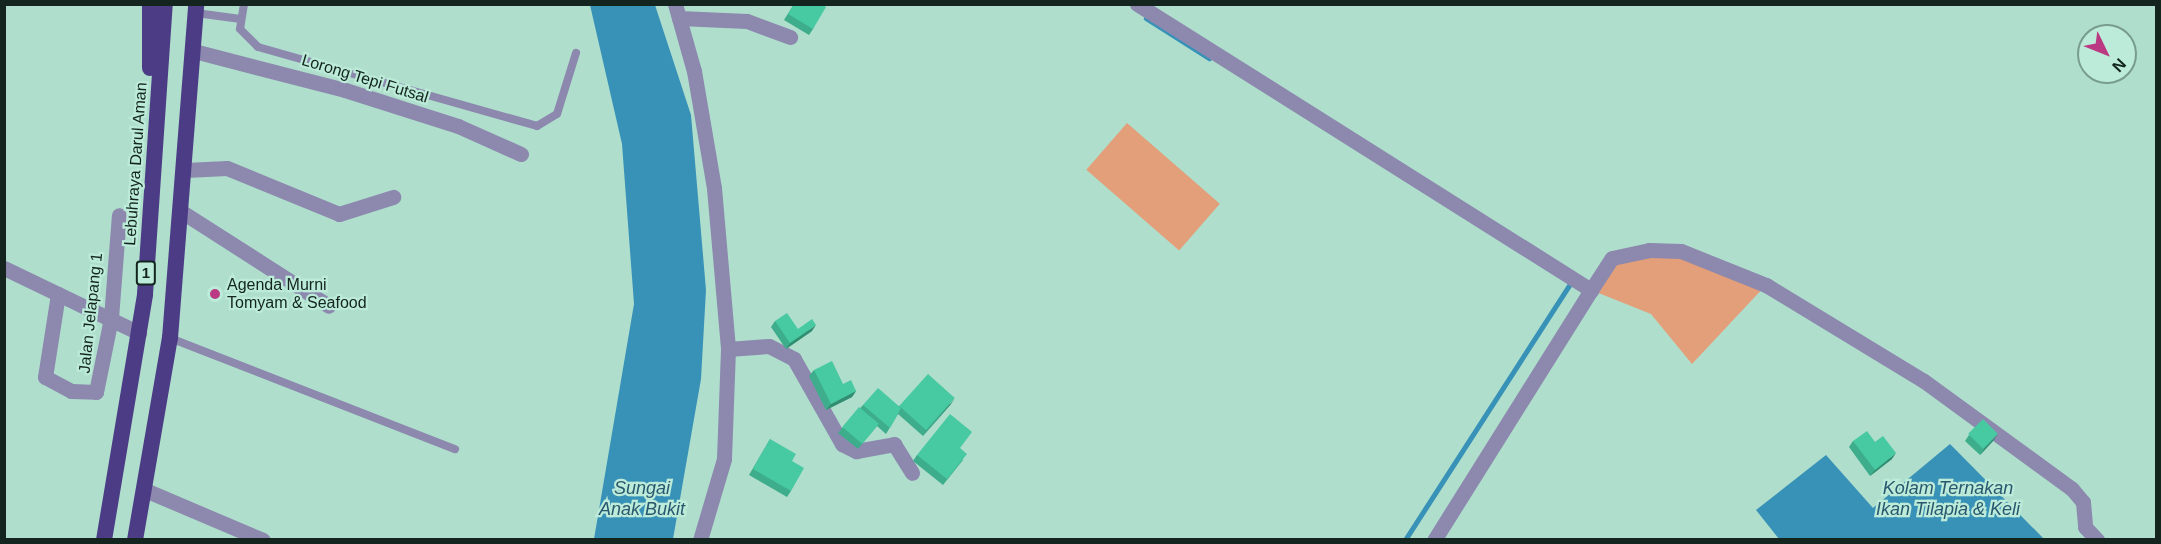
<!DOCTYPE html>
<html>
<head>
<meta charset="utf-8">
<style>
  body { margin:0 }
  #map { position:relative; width:2161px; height:544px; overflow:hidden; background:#afdecc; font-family:Helvetica,sans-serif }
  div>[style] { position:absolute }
  .green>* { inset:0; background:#e39f7a; transform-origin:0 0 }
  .water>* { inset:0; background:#3892b8 }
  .stream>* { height:4.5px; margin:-2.25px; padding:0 2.25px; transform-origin:2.25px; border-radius:2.25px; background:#3892b8 }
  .service>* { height:8px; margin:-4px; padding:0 4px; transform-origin:4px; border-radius:4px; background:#8c88ae }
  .minor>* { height:15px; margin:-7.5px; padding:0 7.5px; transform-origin:7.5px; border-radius:7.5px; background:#8c88ae }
  .trunk>* { height:16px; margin:-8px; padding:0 8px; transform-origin:8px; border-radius:8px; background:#4c3c86 }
  .wall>* { inset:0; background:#3dad8b }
  .shaded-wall>* { inset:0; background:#328d71 }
  .building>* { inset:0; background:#47c9a2; transform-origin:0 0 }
  .dots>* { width:16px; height:16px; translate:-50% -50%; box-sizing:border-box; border:3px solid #bcebd9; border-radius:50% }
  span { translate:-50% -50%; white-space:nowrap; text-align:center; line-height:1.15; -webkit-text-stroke:4.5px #bcebd9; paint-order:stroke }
  .shield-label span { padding:2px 4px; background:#bcebd9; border:2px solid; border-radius:4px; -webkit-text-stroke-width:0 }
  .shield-label { font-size:15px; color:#13251e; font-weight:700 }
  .street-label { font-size:16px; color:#13251e }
  .poi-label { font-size:16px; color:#13251e }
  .left { translate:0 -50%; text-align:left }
  .water-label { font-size:18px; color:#28586e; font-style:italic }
  .frame { position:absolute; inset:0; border:6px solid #13251e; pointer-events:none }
  .north { position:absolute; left:2077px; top:24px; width:60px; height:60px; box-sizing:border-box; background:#bcebd9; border:2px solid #789c8e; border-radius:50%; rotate:133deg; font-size:16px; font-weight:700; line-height:24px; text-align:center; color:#13251e }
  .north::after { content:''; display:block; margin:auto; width:21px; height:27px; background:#bb3983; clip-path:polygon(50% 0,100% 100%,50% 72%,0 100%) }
</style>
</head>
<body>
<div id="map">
  <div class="green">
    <i style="left:1127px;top:123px;width:123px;height:62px;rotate:41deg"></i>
    <i style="clip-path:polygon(1681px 251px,1766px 285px,1692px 364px,1651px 314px,1591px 290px,1612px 258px)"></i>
  </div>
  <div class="water">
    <i style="clip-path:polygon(590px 5px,655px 5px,691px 115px,706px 290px,701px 379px,673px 539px,594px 539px,634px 304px,622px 144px)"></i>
    <i style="clip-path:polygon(1950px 444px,2044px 539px,1779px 539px,1756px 510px,1826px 455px,1873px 508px)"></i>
  </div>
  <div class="stream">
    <i style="left:1146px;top:18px;width:75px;rotate:32.4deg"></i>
    <i style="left:1405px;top:540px;width:308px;rotate:-57.2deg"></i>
  </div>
  <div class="service">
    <i style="left:244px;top:4px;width:25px;rotate:99deg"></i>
    <i style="left:240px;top:29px;width:25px;rotate:45deg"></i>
    <i style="left:258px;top:47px;width:290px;rotate:15.8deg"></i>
    <i style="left:537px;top:126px;width:23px;rotate:-31deg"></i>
    <i style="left:557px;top:114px;width:64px;rotate:-72.7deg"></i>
    <i style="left:196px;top:13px;width:45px;rotate:7.6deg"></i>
    <i style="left:170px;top:338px;width:306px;rotate:21.3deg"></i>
  </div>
  <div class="minor">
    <i style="left:675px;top:4px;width:70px;rotate:74.2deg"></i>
    <i style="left:694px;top:71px;width:119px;rotate:80.3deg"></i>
    <i style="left:714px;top:188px;width:162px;rotate:85deg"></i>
    <i style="left:728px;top:349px;width:110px;rotate:92.1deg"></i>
    <i style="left:724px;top:459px;width:84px;rotate:106.5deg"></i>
    <i style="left:1137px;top:4px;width:537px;rotate:32.21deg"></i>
    <i style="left:1591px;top:290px;width:295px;rotate:122.1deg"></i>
    <i style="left:679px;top:18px;width:68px;rotate:2.5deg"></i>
    <i style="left:747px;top:21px;width:46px;rotate:20.4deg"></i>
    <i style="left:194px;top:51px;width:156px;rotate:14.5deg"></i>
    <i style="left:345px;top:90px;width:119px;rotate:17.7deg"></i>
    <i style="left:458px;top:126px;width:69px;rotate:24deg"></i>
    <i style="left:185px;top:170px;width:42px;rotate:-2.7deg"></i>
    <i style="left:227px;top:168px;width:121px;rotate:22.3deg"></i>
    <i style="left:339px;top:214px;width:57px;rotate:-17.5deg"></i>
    <i style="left:182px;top:212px;width:174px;rotate:32.6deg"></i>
    <i style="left:4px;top:268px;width:150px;rotate:25.7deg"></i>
    <i style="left:1591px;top:290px;width:38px;rotate:-57deg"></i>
    <i style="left:1612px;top:258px;width:38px;rotate:-12deg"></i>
    <i style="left:1649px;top:250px;width:32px;rotate:2deg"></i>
    <i style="left:1681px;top:251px;width:92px;rotate:21.8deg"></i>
    <i style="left:1766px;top:285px;width:185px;rotate:31.3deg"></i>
    <i style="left:1924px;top:381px;width:183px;rotate:36.1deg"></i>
    <i style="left:2072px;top:489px;width:17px;rotate:50deg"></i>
    <i style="left:2083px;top:502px;width:25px;rotate:85deg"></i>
    <i style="left:2085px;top:527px;width:18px;rotate:47deg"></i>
    <i style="left:58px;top:294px;width:84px;rotate:98.9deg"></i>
    <i style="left:45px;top:377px;width:30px;rotate:28deg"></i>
    <i style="left:71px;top:391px;width:25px;rotate:2deg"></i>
    <i style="left:96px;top:392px;width:76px;rotate:-78.5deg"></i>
    <i style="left:111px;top:318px;width:103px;rotate:-85.6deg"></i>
    <i style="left:728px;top:349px;width:41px;rotate:-4.2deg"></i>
    <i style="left:769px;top:346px;width:28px;rotate:27deg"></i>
    <i style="left:794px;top:359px;width:98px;rotate:60.5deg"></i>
    <i style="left:842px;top:444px;width:16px;rotate:27deg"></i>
    <i style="left:856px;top:451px;width:39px;rotate:-10deg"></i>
    <i style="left:894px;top:444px;width:34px;rotate:58deg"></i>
    <i style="left:145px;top:490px;width:128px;rotate:23deg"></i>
  </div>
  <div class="trunk">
    <i style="left:150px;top:4px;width:64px;rotate:90deg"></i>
    <i style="left:104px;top:540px;width:249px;rotate:-80.5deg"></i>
    <i style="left:145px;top:294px;width:291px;rotate:-86.1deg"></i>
    <i style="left:135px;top:540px;width:205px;rotate:-80.2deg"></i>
    <i style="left:170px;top:338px;width:335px;rotate:-85.5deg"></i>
  </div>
  <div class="wall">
    <i style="clip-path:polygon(794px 4px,822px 4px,813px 29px,809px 35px,784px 20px)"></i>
    <i style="clip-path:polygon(775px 321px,798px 329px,812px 331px,786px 349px,771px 327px)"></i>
    <i style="clip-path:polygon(814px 370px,843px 384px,856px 391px,852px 397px,826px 410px,809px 376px)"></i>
    <i style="clip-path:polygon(951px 404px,923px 436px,898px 414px,886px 434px,877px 426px,858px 449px,838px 433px,843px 427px,863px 405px,900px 406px)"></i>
    <i style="clip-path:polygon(1969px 435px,1994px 440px,1980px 455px,1965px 441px)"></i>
    <i style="clip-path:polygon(770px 439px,792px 461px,791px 491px,787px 497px,749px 475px)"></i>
    <i style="clip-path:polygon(1853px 441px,1875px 442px,1892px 459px,1870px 476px,1849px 447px)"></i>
    <i style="clip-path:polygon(960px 448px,963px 460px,943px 485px,913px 461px,917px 455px)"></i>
  </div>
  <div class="shaded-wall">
    <i style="clip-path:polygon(816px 325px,812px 331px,786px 349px,790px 343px)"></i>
    <i style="clip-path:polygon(856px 391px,852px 397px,826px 410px,831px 404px)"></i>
    <i style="clip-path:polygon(955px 398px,951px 404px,923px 436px,928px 430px)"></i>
    <i style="clip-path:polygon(1998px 434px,1994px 440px,1980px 455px,1984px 449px)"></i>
    <i style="clip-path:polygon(1896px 453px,1892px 459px,1870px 476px,1875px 470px)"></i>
  </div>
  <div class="building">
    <i style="clip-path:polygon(794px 4px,822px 4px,826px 7px,813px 29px,788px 14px)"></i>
    <i style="clip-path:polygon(787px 313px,798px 329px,812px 319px,816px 325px,790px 343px,775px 321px)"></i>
    <i style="clip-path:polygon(832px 361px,843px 384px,851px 380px,856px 391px,831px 404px,814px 370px)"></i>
    <i style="left:928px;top:374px;width:36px;height:43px;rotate:42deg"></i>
    <i style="clip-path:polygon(878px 388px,901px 408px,890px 428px,863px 405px)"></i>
    <i style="left:859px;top:407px;width:26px;height:26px;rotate:40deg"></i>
    <i style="clip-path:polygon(950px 414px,972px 432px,960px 448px,967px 454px,947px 479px,917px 455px)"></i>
    <i style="left:1983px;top:419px;width:21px;height:21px;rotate:45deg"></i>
    <i style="clip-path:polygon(1867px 431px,1875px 442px,1883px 436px,1896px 453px,1875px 470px,1853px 441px)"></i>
    <i style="clip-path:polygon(770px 439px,796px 454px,792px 461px,804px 468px,791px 491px,753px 469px)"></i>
  </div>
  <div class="dots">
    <i style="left:215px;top:294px;background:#bb3983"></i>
  </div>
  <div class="shield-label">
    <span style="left:146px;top:273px">1</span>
  </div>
  <div class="street-label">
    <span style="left:365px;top:79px;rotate:17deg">Lorong Tepi Futsal</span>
    <span style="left:136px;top:164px;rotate:-86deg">Lebuhraya Darul Aman</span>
    <span style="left:91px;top:313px;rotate:-84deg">Jalan Jelapang 1</span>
  </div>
  <div class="poi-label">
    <span class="left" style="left:227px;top:294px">Agenda Murni<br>Tomyam &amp; Seafood</span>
  </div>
  <div class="water-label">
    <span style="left:642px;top:499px">Sungai<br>Anak Bukit</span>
    <span style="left:1948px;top:499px">Kolam Ternakan<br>Ikan Tilapia &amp; Keli</span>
  </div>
  <div class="frame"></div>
  <div class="north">N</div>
</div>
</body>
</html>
